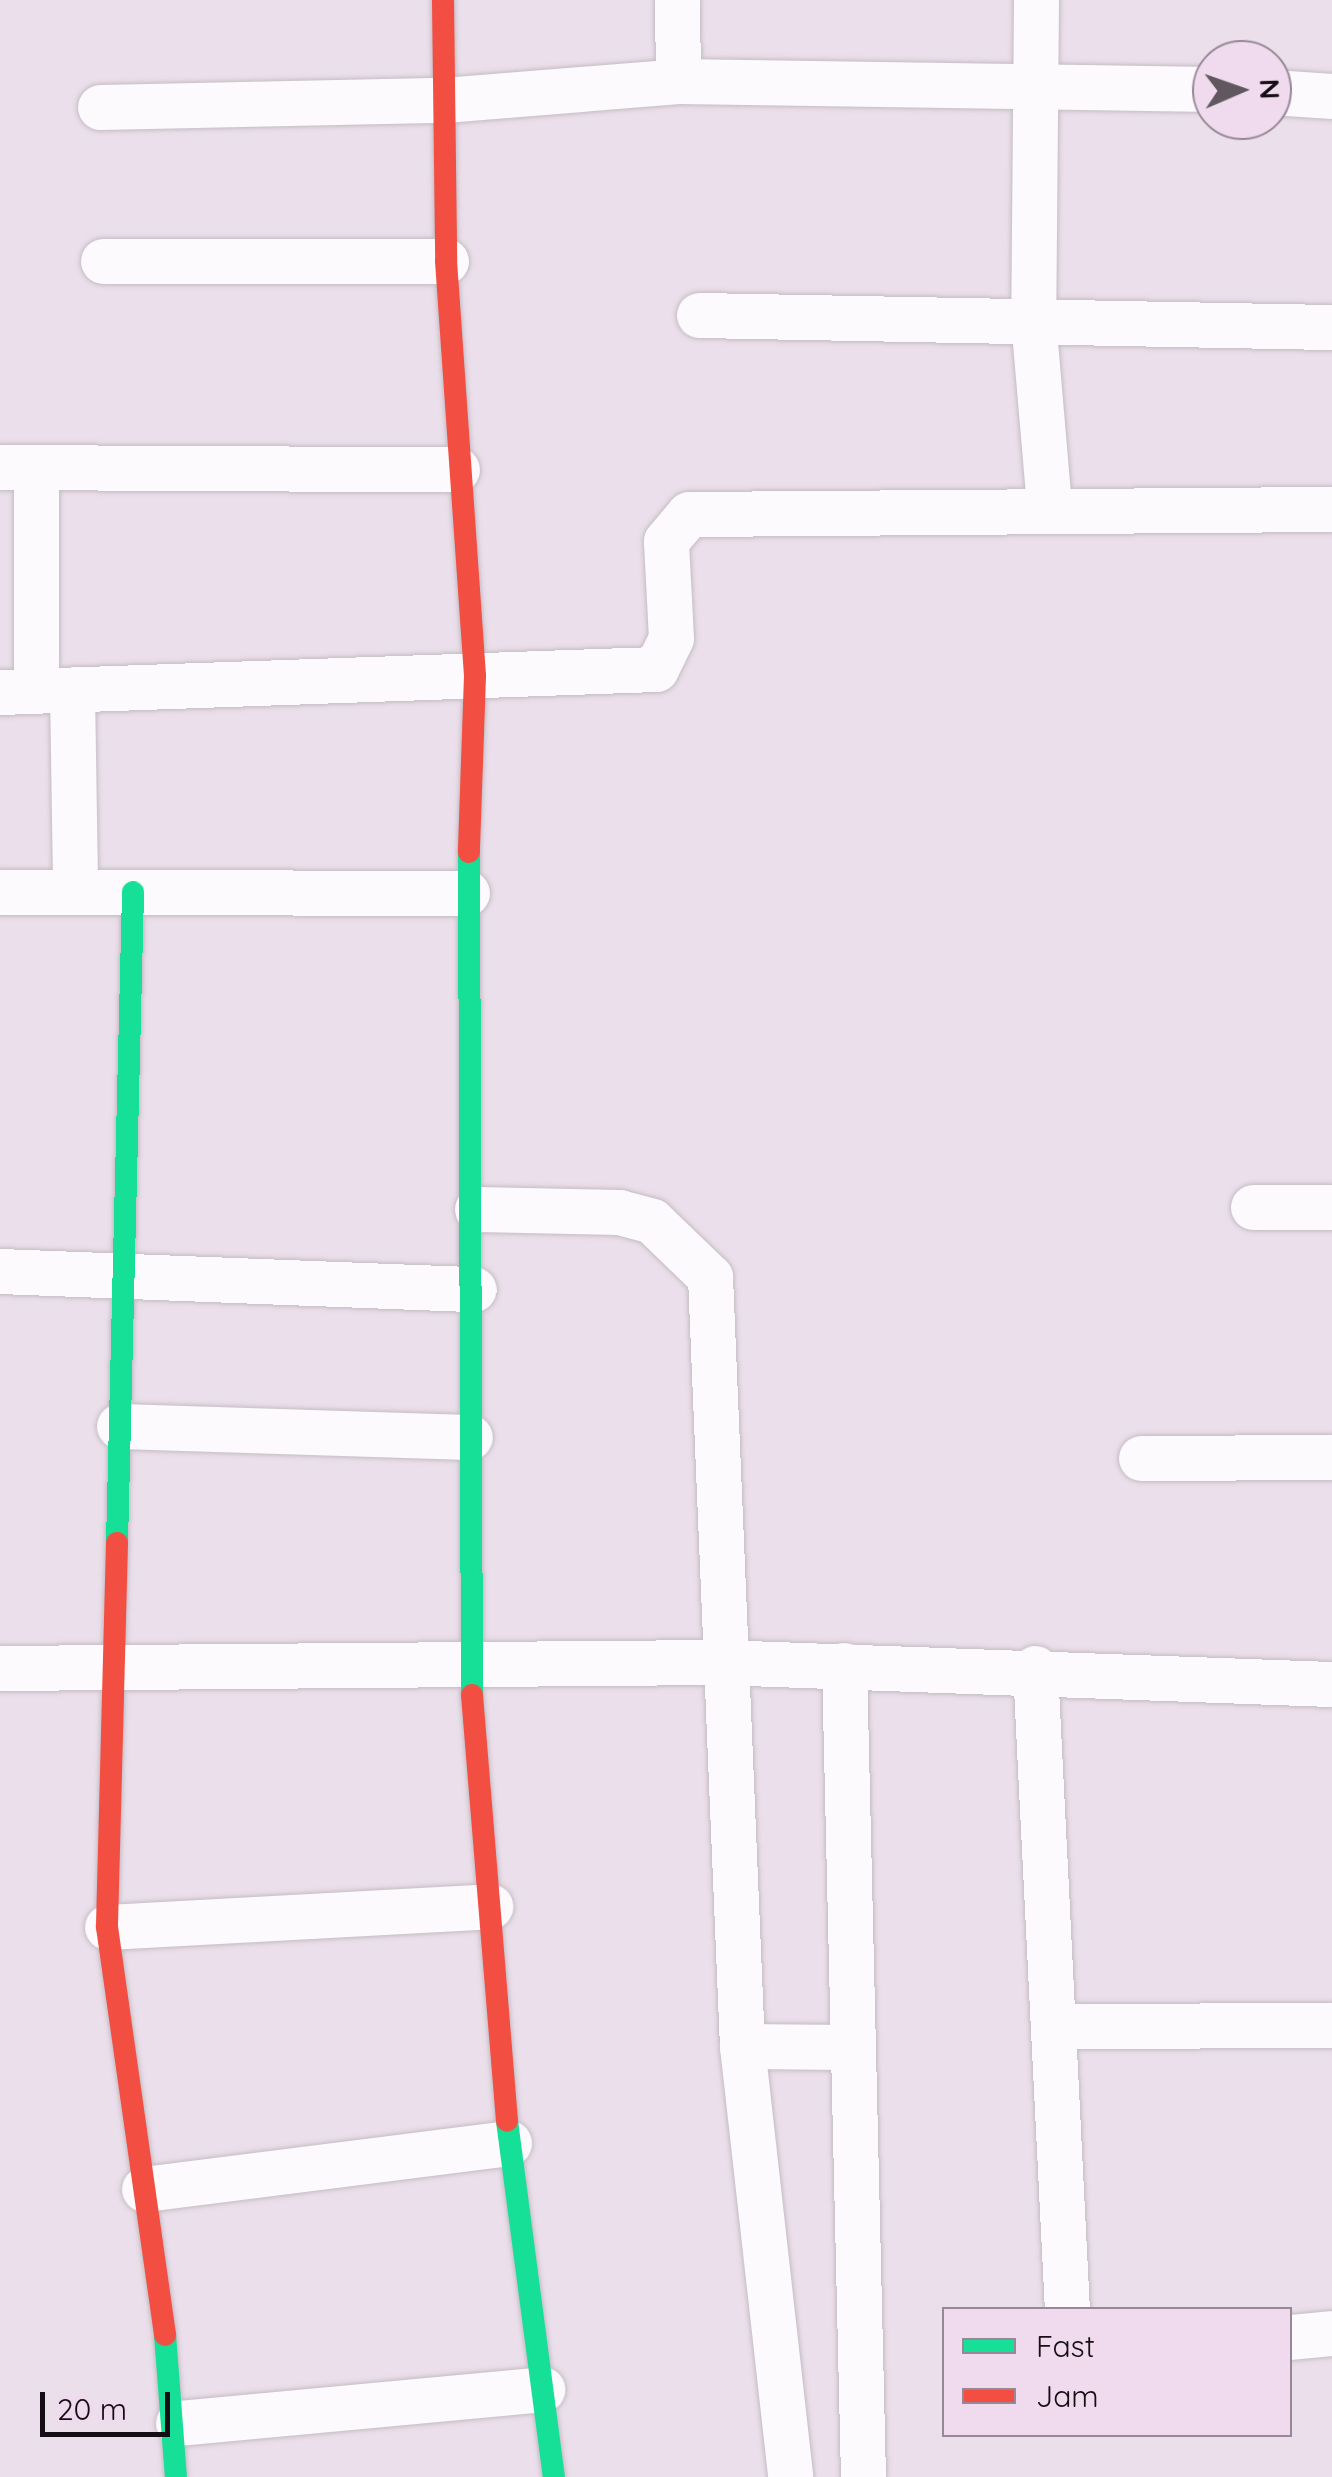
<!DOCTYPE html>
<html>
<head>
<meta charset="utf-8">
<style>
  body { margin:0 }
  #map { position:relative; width:1332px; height:2477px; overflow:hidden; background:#eadfea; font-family:Quicksand,sans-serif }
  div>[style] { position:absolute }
  .roads { filter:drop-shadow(0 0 2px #c5bcc5) drop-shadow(0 0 2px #c5bcc5) }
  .street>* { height:45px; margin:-22.5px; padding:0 22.5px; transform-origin:22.5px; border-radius:22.5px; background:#fcfafc }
  .fast>* { height:22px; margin:-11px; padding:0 11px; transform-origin:11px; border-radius:11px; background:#16e098 }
  .jam>* { height:22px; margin:-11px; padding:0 11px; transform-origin:11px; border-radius:11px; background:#f24e42 }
  span { translate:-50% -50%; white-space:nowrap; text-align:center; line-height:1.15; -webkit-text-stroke:9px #efdaee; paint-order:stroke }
  .legend { position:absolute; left:942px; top:2307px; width:350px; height:130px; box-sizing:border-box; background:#efdaee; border:2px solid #988897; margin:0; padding:12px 18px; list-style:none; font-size:30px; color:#150e14 }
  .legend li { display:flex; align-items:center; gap:20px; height:50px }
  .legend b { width:50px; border:2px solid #988897 }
  .north { position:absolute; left:1192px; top:40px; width:100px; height:100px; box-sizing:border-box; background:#efdaee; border:2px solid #988897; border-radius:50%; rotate:88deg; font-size:28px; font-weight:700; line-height:40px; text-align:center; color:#150e14 }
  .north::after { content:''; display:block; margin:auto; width:35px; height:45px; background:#60575f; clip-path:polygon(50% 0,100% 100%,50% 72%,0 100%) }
  .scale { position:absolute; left:40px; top:2392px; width:130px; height:45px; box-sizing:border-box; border:5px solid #150e14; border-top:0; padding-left:12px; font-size:30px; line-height:35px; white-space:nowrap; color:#150e14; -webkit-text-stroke:8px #efdaee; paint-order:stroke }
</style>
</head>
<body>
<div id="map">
  <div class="roads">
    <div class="street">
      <i style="left:677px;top:0;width:81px;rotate:89.3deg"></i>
      <i style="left:1036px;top:0;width:319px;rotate:90.5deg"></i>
      <i style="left:1033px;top:319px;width:188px;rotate:85.1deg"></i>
      <i style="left:1272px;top:92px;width:60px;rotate:3.8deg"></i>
      <i style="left:100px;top:107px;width:344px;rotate:-1.2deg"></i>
      <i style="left:444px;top:100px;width:235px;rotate:-4.6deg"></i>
      <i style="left:678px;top:81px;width:534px;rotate:0.86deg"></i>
      <i style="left:103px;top:261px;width:343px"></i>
      <i style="left:699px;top:315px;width:633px;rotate:1.09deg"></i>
      <i style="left:0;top:467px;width:457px;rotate:0.3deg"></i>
      <i style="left:36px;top:468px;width:223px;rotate:90deg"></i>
      <i style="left:72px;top:690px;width:202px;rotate:89.1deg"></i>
      <i style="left:0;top:692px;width:656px;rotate:-2.01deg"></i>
      <i style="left:656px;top:669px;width:34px;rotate:-64deg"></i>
      <i style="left:671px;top:638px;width:97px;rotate:-93deg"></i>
      <i style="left:666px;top:541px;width:35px;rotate:-50deg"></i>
      <i style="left:689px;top:514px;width:643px;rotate:-0.45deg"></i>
      <i style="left:0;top:892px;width:467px;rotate:0.1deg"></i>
      <i style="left:1253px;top:1207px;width:79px"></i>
      <i style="left:477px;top:1209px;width:142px;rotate:1.2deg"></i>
      <i style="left:619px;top:1212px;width:34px;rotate:15deg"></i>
      <i style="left:652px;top:1221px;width:81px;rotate:44deg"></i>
      <i style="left:710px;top:1277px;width:770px;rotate:87.62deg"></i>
      <i style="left:742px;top:2046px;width:434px;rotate:83.6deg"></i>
      <i style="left:0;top:1271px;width:474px;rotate:2.2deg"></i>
      <i style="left:119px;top:1426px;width:351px;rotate:1.8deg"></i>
      <i style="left:1141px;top:1458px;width:191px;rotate:-0.3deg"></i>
      <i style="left:844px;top:1665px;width:812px;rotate:88.66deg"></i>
      <i style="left:0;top:1668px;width:719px;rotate:-0.48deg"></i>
      <i style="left:719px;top:1662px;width:613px;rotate:2.06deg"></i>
      <i style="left:1035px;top:1668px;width:643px;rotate:87.15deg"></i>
      <i style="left:107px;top:1927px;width:384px;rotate:-3.1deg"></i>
      <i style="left:1057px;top:2026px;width:275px;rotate:-0.2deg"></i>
      <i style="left:742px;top:2046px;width:107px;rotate:0.5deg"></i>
      <i style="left:144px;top:2189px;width:368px;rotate:-7.2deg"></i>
      <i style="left:1290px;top:2337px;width:42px;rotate:-5.4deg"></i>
      <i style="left:178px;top:2423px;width:366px;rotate:-5.3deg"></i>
    </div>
    <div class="fast">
      <i style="left:469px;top:852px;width:843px;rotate:89.8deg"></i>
      <i style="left:117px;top:1543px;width:651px;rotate:-88.59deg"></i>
      <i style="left:507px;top:2121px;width:359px;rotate:82.5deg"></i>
      <i style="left:165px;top:2335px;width:142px;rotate:85.6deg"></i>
    </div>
    <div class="jam">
      <i style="left:443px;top:0;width:261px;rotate:89.3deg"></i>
      <i style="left:446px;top:261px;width:416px;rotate:86deg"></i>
      <i style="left:475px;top:676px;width:176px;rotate:92deg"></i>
      <i style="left:117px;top:1543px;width:384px;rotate:91.5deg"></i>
      <i style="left:107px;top:1927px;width:412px;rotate:81.9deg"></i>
      <i style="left:472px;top:1695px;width:427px;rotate:85.3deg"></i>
    </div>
  </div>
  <ul class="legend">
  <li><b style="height:12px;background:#16e098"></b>Fast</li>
  <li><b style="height:12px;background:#f24e42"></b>Jam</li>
  </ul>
  <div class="north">N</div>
  <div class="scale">20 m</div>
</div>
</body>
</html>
